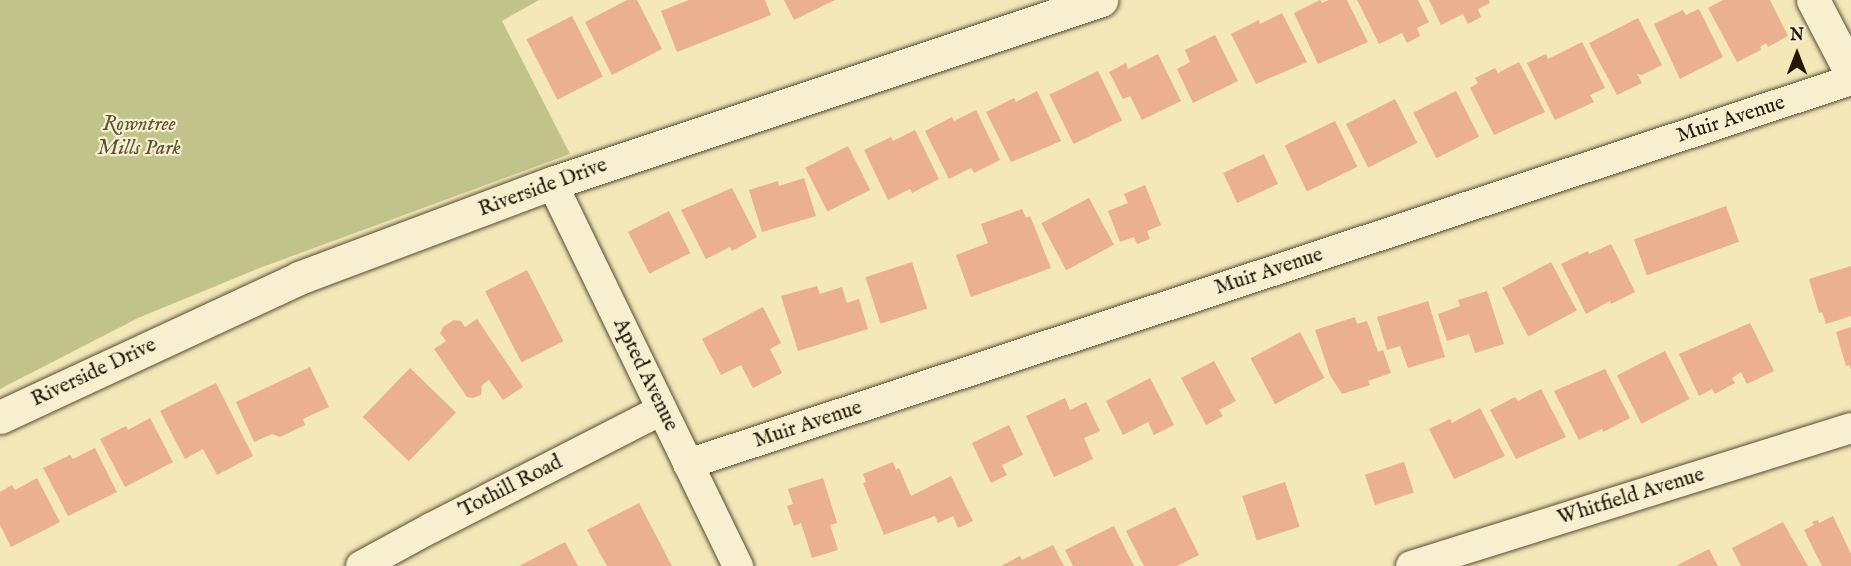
<!DOCTYPE html>
<html>
<head>
<meta charset="utf-8">
<style>
  body { margin:0 }
  #map { position:relative; width:1851px; height:566px; overflow:hidden; background:#f4e7b8; font-family:"IM FELL English",serif }
  div>[style] { position:absolute }
  .green>* { inset:0; background:#c1c48a }
  .building>* { inset:0; background:#eab08f; transform-origin:0 0 }
  .roads { filter:drop-shadow(0 0 2px #574b33) drop-shadow(0 0 2px #574b33) }
  .street>* { height:30px; margin:-15px; padding:0 15px; transform-origin:15px; border-radius:15px; background:#f8efd1 }
  .secondary>* { height:33px; margin:-16.5px; padding:0 16.5px; transform-origin:16.5px; border-radius:16.5px; background:#f8efd1 }
  span { translate:-50% -50%; white-space:nowrap; text-align:center; line-height:1.15; -webkit-text-stroke:4.5px #f8efd1; paint-order:stroke }
  .street-label { font-size:21px; color:#231707 }
  .park-label { font-size:21px; color:#5a5435; font-style:italic }
  .north { position:absolute; left:1767px; top:24px; width:60px; height:60px; -webkit-text-stroke:4px #f8efd1; paint-order:stroke; rotate:0deg; font-size:16px; font-weight:700; line-height:24px; text-align:center; color:#231707 }
  .north::after { content:''; display:block; margin:auto; width:21px; height:27px; background:#231707; clip-path:polygon(50% 0,100% 100%,50% 72%,0 100%) }
</style>
</head>
<body>
<div id="map">
  <div class="green">
    <i style="clip-path:polygon(0 0,539px 0,502px 21px,570px 154px,257px 269px,138px 318px,0 389px)"></i>
  </div>
  <div class="building">
    <i style="clip-path:polygon(627px 0,637px 0,662px 49px,612px 75px,585px 22px)"></i>
    <i style="clip-path:polygon(689px 0,765px 0,771px 15px,677px 52px,661px 11px)"></i>
    <i style="clip-path:polygon(784px 0,835px 0,794px 20px)"></i>
    <i style="clip-path:polygon(1320px 0,1322px 3px,1329px 0,1347px 0,1368px 42px,1318px 64px,1294px 13px)"></i>
    <i style="clip-path:polygon(1357px 0,1418px 0,1429px 22px,1417px 28px,1420px 36px,1407px 43px,1402px 33px,1379px 44px)"></i>
    <i style="clip-path:polygon(1429px 0,1489px 0,1490px 3px,1478px 9px,1481px 17px,1468px 24px,1463px 14px,1441px 25px)"></i>
    <i style="clip-path:polygon(1723px 0,1770px 0,1788px 36px,1768px 47px,1766px 43px,1760px 47px,1761px 50px,1737px 62px,1708px 8px)"></i>
    <i style="clip-path:polygon(1699px 9px,1723px 57px,1680px 79px,1654px 24px,1683px 10px,1686px 15px)"></i>
    <i style="clip-path:polygon(1282px 13px,1307px 62px,1256px 84px,1231px 34px,1259px 20px,1260px 24px)"></i>
    <i style="left:572px;top:16px;width:68px;height:51px;rotate:63deg"></i>
    <i style="clip-path:polygon(1638px 18px,1662px 65px,1642px 75px,1637px 74px,1642px 83px,1617px 95px,1589px 43px)"></i>
    <i style="clip-path:polygon(1215px 35px,1238px 81px,1193px 103px,1177px 69px,1190px 62px,1185px 50px)"></i>
    <i style="clip-path:polygon(1582px 42px,1605px 88px,1590px 95px,1594px 102px,1555px 120px,1527px 63px,1546px 54px,1548px 59px)"></i>
    <i style="clip-path:polygon(1158px 54px,1181px 101px,1142px 120px,1130px 96px,1123px 99px,1109px 72px,1126px 63px,1128px 69px)"></i>
    <i style="clip-path:polygon(1519px 62px,1545px 112px,1494px 135px,1470px 88px,1478px 83px,1475px 78px,1495px 68px,1498px 73px)"></i>
    <i style="left:1098px;top:71px;width:55px;height:54px;rotate:64deg"></i>
    <i style="clip-path:polygon(1037px 91px,1061px 141px,1011px 162px,986px 112px,1014px 98px,1016px 102px)"></i>
    <i style="left:1456px;top:91px;width:51px;height:48px;rotate:63deg"></i>
    <i style="left:1395px;top:99px;width:49px;height:55px;rotate:63deg"></i>
    <i style="clip-path:polygon(976px 110px,1000px 160px,974px 173px,971px 168px,949px 179px,925px 131px,952px 117px,954px 121px)"></i>
    <i style="left:1335px;top:121px;width:51px;height:56px;rotate:64deg"></i>
    <i style="clip-path:polygon(915px 130px,939px 179px,912px 193px,910px 189px,888px 200px,864px 150px,891px 137px,893px 141px)"></i>
    <i style="left:848px;top:146px;width:49px;height:48px;rotate:63deg"></i>
    <i style="left:1264px;top:154px;width:33px;height:45px;rotate:65deg"></i>
    <i style="clip-path:polygon(804px 178px,816px 216px,762px 232px,749px 190px,778px 181px,779px 186px)"></i>
    <i style="clip-path:polygon(1145px 185px,1161px 225px,1147px 231px,1150px 239px,1137px 244px,1134px 237px,1120px 242px,1108px 211px,1128px 203px,1124px 194px)"></i>
    <i style="clip-path:polygon(732px 188px,757px 237px,732px 251px,730px 247px,706px 259px,681px 210px)"></i>
    <i style="left:1089px;top:198px;width:53px;height:54px;rotate:62deg"></i>
    <i style="left:1726px;top:206px;width:38px;height:98px;rotate:70deg"></i>
    <i style="clip-path:polygon(1022px 209px,1026px 218px,1030px 216px,1051px 268px,971px 297px,956px 255px,988px 243px,981px 224px)"></i>
    <i style="left:669px;top:211px;width:47px;height:46px;rotate:63deg"></i>
    <i style="clip-path:polygon(1611px 244px,1635px 292px,1611px 304px,1610px 301px,1586px 314px,1561px 264px,1588px 251px,1589px 254px)"></i>
    <i style="left:912px;top:262px;width:49px;height:49px;rotate:72deg"></i>
    <i style="left:1551px;top:262px;width:55px;height:55px;rotate:62deg"></i>
    <i style="clip-path:polygon(1851px 266px,1851px 316px,1826px 324px,1822px 312px,1819px 313px,1809px 279px)"></i>
    <i style="left:527px;top:270px;width:80px;height:47px;rotate:63deg"></i>
    <i style="clip-path:polygon(817px 286px,820px 294px,842px 287px,847px 303px,859px 299px,868px 329px,798px 351px,781px 296px)"></i>
    <i style="clip-path:polygon(1487px 291px,1504px 344px,1475px 353px,1469px 334px,1447px 341px,1438px 314px,1460px 306px,1458px 300px)"></i>
    <i style="clip-path:polygon(1428px 301px,1445px 357px,1408px 368px,1400px 346px,1387px 350px,1377px 317px)"></i>
    <i style="clip-path:polygon(763px 307px,781px 343px,770px 349px,782px 373px,753px 388px,741px 365px,721px 375px,702px 339px)"></i>
    <i style="clip-path:polygon(1355px 317px,1357px 324px,1367px 321px,1378px 352px,1383px 350px,1391px 373px,1368px 381px,1370px 385px,1342px 394px,1330px 375px,1315px 330px)"></i>
    <i style="clip-path:polygon(477px 319px,523px 387px,503px 400px,489px 380px,482px 385px,481px 395px,473px 398px,467px 397px,434px 349px,446px 341px,440px 333px,443px 327px,454px 320px,461px 321px,465px 327px)"></i>
    <i style="clip-path:polygon(1750px 323px,1774px 371px,1747px 384px,1741px 372px,1732px 378px,1735px 383px,1715px 394px,1712px 389px,1699px 396px,1679px 354px)"></i>
    <i style="clip-path:polygon(1851px 327px,1851px 370px,1849px 365px,1846px 366px,1836px 332px)"></i>
    <i style="left:1300px;top:332px;width:52px;height:56px;rotate:62deg"></i>
    <i style="left:1665px;top:351px;width:54px;height:54px;rotate:63deg"></i>
    <i style="clip-path:polygon(1214px 361px,1236px 401px,1219px 410px,1223px 416px,1206px 425px,1181px 378px)"></i>
    <i style="clip-path:polygon(310px 367px,329px 407px,303px 419px,305px 425px,280px 437px,272px 434px,254px 442px,236px 402px)"></i>
    <i style="left:410px;top:368px;width:64px;height:68px;rotate:44deg"></i>
    <i style="clip-path:polygon(1605px 369px,1630px 418px,1603px 432px,1602px 429px,1579px 440px,1554px 391px)"></i>
    <i style="clip-path:polygon(1150px 378px,1174px 425px,1154px 435px,1148px 422px,1123px 435px,1106px 401px)"></i>
    <i style="clip-path:polygon(216px 383px,253px 456px,217px 475px,203px 449px,185px 459px,160px 411px)"></i>
    <i style="clip-path:polygon(1541px 389px,1566px 437px,1516px 459px,1490px 410px,1515px 397px,1518px 401px)"></i>
    <i style="clip-path:polygon(1065px 398px,1070px 410px,1086px 402px,1100px 431px,1084px 438px,1093px 459px,1054px 477px,1026px 416px)"></i>
    <i style="clip-path:polygon(1480px 408px,1505px 456px,1454px 479px,1429px 429px,1450px 419px,1452px 423px)"></i>
    <i style="clip-path:polygon(150px 418px,173px 462px,125px 487px,100px 439px,126px 426px,128px 430px)"></i>
    <i style="clip-path:polygon(1009px 425px,1023px 455px,1002px 465px,1007px 475px,991px 483px,972px 443px)"></i>
    <i style="clip-path:polygon(95px 448px,117px 492px,68px 516px,43px 468px,70px 455px,73px 459px)"></i>
    <i style="clip-path:polygon(893px 462px,896px 470px,899px 468px,911px 496px,951px 476px,973px 521px,958px 528px,953px 516px,938px 523px,935px 516px,884px 535px,863px 483px,866px 482px,863px 474px)"></i>
    <i style="left:1404px;top:462px;width:32px;height:41px;rotate:72deg"></i>
    <i style="clip-path:polygon(37px 478px,60px 522px,11px 547px,0 525px,0 492px,12px 485px,15px 490px)"></i>
    <i style="clip-path:polygon(823px 478px,837px 523px,830px 525px,838px 550px,812px 558px,801px 523px,794px 526px,787px 506px,793px 504px,788px 489px)"></i>
    <i style="left:1285px;top:482px;width:47px;height:45px;rotate:72deg"></i>
    <i style="clip-path:polygon(639px 503px,672px 566px,607px 566px,587px 530px)"></i>
    <i style="clip-path:polygon(1175px 507px,1199px 555px,1177px 566px,1144px 566px,1126px 531px)"></i>
    <i style="clip-path:polygon(1833px 516px,1851px 554px,1851px 566px,1822px 566px,1804px 530px,1814px 525px,1812px 522px,1818px 520px,1819px 523px)"></i>
    <i style="clip-path:polygon(1783px 522px,1808px 566px,1741px 566px,1732px 548px)"></i>
    <i style="clip-path:polygon(1114px 526px,1134px 566px,1073px 566px,1065px 550px)"></i>
    <i style="clip-path:polygon(565px 542px,578px 566px,519px 566px)"></i>
    <i style="clip-path:polygon(1053px 545px,1064px 566px,1001px 566px,1020px 556px,1022px 560px)"></i>
    <i style="clip-path:polygon(1709px 549px,1718px 566px,1676px 566px)"></i>
  </div>
  <div class="roads">
    <div class="street">
      <i style="left:552px;top:183px;width:426px;rotate:64.1deg"></i>
      <i style="left:688px;top:464px;width:1225px;rotate:-18.27deg"></i>
      <i style="left:361px;top:566px;width:80px;rotate:-28.5deg"></i>
      <i style="left:431px;top:528px;width:259px;rotate:-27.1deg"></i>
      <i style="left:1411px;top:566px;width:461px;rotate:-17.4deg"></i>
    </div>
    <div class="secondary">
      <i style="left:1813px;top:0;width:82px;rotate:62.5deg"></i>
      <i style="left:0;top:417px;width:330px;rotate:-24.9deg"></i>
      <i style="left:299px;top:278px;width:270px;rotate:-20.6deg"></i>
      <i style="left:552px;top:183px;width:579px;rotate:-18.43deg"></i>
    </div>
  </div>
  <div class="street-label">
    <span style="left:1731px;top:120px;rotate:-18deg">Muir Avenue</span>
    <span style="left:543px;top:188px;rotate:-20deg">Riverside Drive</span>
    <span style="left:1269px;top:272px;rotate:-18deg">Muir Avenue</span>
    <span style="left:94px;top:373px;rotate:-25deg">Riverside Drive</span>
    <span style="left:645px;top:375px;rotate:64deg">Apted Avenue</span>
    <span style="left:808px;top:425px;rotate:-18deg">Muir Avenue</span>
    <span style="left:511px;top:487px;rotate:-27deg">Tothill Road</span>
    <span style="left:1631px;top:497px;rotate:-17deg">Whitfield Avenue</span>
  </div>
  <div class="park-label">
    <span style="left:139px;top:137px">Rowntree<br>Mills Park</span>
  </div>
  <div class="north">N</div>
</div>
</body>
</html>
